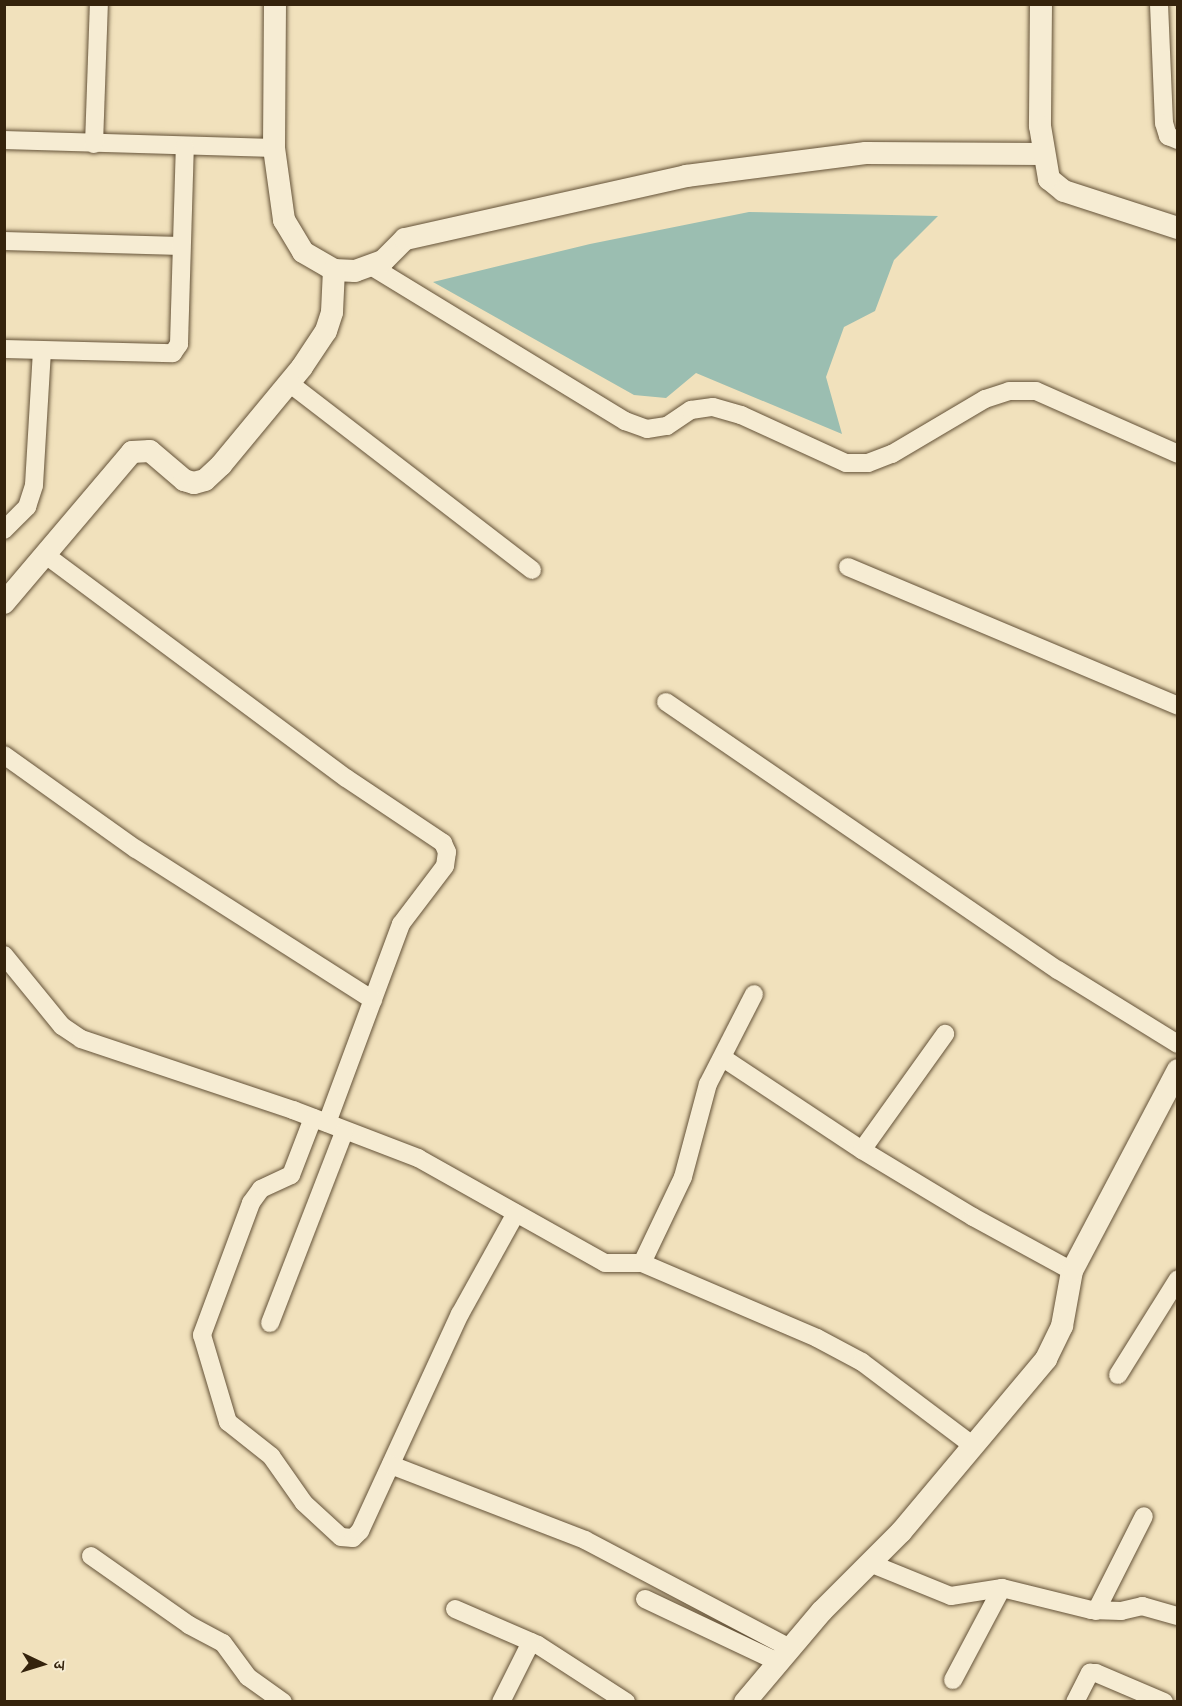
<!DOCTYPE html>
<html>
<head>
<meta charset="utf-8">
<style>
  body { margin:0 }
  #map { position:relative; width:1182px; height:1706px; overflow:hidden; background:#f1e1bc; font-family:"Gentium Book Plus","Noto Serif Devanagari",serif }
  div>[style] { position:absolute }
  .water>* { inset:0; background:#9bbeb1 }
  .roads { filter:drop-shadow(0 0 2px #645238) drop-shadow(0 0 2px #645238) }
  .minor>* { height:18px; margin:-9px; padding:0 9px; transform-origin:9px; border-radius:9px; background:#f6ecd3 }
  .tertiary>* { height:22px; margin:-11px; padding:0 11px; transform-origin:11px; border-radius:11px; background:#f6ecd3 }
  span { translate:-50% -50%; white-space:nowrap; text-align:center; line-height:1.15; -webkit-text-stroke:5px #f6ecd3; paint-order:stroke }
  .frame { position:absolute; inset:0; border:6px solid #35230c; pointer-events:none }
  .north { position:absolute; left:12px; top:1634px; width:60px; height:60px; -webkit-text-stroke:4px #f6ecd3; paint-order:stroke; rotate:94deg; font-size:16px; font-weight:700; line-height:24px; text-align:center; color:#35230c }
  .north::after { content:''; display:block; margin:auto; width:21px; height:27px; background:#35230c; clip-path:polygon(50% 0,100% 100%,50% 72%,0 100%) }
</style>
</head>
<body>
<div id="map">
  <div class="water">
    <i style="clip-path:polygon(749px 212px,938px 216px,894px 260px,875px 311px,844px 327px,826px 377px,842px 434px,696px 373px,666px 398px,634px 395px,433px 282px,590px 244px)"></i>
  </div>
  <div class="roads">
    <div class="minor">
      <i style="left:1159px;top:4px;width:119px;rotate:87.6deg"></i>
      <i style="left:1164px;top:123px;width:14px;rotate:73deg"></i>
      <i style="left:1168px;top:136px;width:11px;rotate:22deg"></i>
      <i style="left:4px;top:140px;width:270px;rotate:1.7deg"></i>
      <i style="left:94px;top:144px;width:140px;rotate:-88deg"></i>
      <i style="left:4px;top:241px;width:177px;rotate:1.6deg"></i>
      <i style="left:371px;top:266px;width:298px;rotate:31.4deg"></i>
      <i style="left:625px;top:421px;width:23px;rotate:20deg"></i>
      <i style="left:647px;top:429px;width:20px;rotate:-9deg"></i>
      <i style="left:667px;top:426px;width:29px;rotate:-34deg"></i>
      <i style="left:691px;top:410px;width:22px;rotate:-8deg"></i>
      <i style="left:713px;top:407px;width:29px;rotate:16deg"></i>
      <i style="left:741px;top:415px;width:115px;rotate:24.6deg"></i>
      <i style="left:846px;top:463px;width:22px"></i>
      <i style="left:868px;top:463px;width:26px;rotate:-21deg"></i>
      <i style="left:892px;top:454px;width:108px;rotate:-30.6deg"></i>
      <i style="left:985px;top:399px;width:25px;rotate:-18deg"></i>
      <i style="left:1009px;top:391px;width:27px"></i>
      <i style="left:1036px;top:391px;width:155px;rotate:23.9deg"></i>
      <i style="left:4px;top:349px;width:169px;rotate:1.4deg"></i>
      <i style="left:173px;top:353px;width:11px;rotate:-56deg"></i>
      <i style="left:179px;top:344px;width:197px;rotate:-88.3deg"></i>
      <i style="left:288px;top:382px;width:308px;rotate:37.6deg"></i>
      <i style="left:4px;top:530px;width:33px;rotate:-45deg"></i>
      <i style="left:27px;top:507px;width:23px;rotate:-72deg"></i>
      <i style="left:34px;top:485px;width:133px;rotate:-86.6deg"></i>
      <i style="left:47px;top:556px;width:372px;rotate:36.6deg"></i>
      <i style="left:346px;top:778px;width:117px;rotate:33.8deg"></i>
      <i style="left:443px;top:843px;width:10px;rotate:66deg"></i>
      <i style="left:447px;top:852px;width:14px;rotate:98deg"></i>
      <i style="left:445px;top:866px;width:73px;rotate:127.2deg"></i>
      <i style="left:401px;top:924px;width:212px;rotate:110.4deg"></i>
      <i style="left:848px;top:567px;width:358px;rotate:22.8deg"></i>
      <i style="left:666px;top:702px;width:475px;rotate:34.4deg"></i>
      <i style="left:1058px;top:970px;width:141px;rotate:31.7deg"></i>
      <i style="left:4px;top:755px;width:162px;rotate:35.5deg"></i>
      <i style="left:136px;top:849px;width:281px;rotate:32.5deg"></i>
      <i style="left:4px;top:955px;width:92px;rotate:50.8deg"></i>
      <i style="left:62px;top:1026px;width:23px;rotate:34deg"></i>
      <i style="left:81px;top:1039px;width:224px;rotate:18.5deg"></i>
      <i style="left:293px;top:1110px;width:134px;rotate:21deg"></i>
      <i style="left:418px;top:1158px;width:214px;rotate:29.3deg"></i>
      <i style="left:605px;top:1263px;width:37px"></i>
      <i style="left:642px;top:1263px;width:190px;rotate:23.2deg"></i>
      <i style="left:817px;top:1338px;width:51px;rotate:28.1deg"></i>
      <i style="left:862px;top:1362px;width:136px;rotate:37deg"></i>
      <i style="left:723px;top:1058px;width:167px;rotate:33.5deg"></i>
      <i style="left:862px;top:1150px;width:130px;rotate:31.1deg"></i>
      <i style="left:973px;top:1217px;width:113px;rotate:28.6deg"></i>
      <i style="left:313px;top:1118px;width:61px;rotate:111.1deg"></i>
      <i style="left:291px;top:1175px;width:33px;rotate:155deg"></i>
      <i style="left:261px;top:1189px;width:17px;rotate:126deg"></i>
      <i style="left:251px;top:1203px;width:141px;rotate:110.4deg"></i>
      <i style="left:202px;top:1335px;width:91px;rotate:73.4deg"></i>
      <i style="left:228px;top:1422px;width:55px;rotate:38.3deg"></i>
      <i style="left:271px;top:1456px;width:57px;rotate:54.9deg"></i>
      <i style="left:304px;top:1503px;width:50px;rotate:42.6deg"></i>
      <i style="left:341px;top:1537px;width:12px;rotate:5deg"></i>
      <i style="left:353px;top:1538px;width:10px;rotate:-45deg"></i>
      <i style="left:360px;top:1531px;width:239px;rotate:-65.3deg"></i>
      <i style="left:460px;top:1314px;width:115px;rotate:-61deg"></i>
      <i style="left:862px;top:1150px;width:143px;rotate:-54.4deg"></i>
      <i style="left:642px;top:1263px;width:95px;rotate:-64.5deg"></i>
      <i style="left:683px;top:1177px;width:96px;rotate:-75deg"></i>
      <i style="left:708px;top:1084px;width:101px;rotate:-62.9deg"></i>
      <i style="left:270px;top:1323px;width:205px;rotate:-68.8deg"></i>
      <i style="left:1118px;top:1375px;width:113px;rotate:-58deg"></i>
      <i style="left:391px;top:1465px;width:208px;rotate:21.1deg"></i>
      <i style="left:585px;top:1540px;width:232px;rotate:27.8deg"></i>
      <i style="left:91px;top:1556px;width:120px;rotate:35.1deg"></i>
      <i style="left:189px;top:1625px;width:38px;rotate:28deg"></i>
      <i style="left:223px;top:1643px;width:42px;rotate:53.7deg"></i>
      <i style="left:248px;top:1677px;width:43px;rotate:35.5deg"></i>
      <i style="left:872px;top:1564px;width:85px;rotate:22.1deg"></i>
      <i style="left:951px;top:1596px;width:52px;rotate:-8.9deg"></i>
      <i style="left:1002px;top:1588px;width:92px;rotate:13.9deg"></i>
      <i style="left:1091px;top:1610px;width:30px;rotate:2deg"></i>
      <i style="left:1121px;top:1611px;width:22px;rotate:-13deg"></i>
      <i style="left:1142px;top:1606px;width:37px;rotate:16deg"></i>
      <i style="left:645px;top:1599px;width:147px;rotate:25.3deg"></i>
      <i style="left:455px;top:1609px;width:90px;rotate:23.4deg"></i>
      <i style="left:538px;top:1645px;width:105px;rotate:32.9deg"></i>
      <i style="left:1096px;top:1611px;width:106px;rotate:-63.2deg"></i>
      <i style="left:953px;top:1680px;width:104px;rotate:-62deg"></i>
      <i style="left:501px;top:1702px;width:67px;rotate:-63.4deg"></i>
      <i style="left:1075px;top:1702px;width:33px;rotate:-63deg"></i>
      <i style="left:1090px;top:1673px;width:6px"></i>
      <i style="left:1096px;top:1673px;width:74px;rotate:23.1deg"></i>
    </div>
    <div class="tertiary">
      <i style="left:275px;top:4px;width:144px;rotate:90.4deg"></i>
      <i style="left:274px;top:148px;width:73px;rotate:82.1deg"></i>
      <i style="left:284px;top:220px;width:37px;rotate:59deg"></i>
      <i style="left:303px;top:252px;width:36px;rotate:30deg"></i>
      <i style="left:334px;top:270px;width:21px;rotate:3deg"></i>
      <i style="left:355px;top:271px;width:30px;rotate:-20deg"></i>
      <i style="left:383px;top:261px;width:31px;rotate:-45deg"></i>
      <i style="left:405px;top:239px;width:288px;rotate:-12.6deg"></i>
      <i style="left:686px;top:176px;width:181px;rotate:-7.3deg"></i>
      <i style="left:866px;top:153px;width:176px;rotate:0.3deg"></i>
      <i style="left:1041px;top:4px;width:122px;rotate:90.5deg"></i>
      <i style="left:1040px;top:126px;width:54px;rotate:80.4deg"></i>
      <i style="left:1049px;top:179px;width:19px;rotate:39deg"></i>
      <i style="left:1064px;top:191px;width:120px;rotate:18deg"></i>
      <i style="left:4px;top:603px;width:198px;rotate:-49.7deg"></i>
      <i style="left:132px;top:452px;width:18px;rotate:-3deg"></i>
      <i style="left:150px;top:451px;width:45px;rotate:40.5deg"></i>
      <i style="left:184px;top:480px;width:10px;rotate:17deg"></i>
      <i style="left:194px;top:483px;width:11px;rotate:-15deg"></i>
      <i style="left:205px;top:480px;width:22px;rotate:-43deg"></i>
      <i style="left:221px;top:465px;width:127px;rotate:-50.4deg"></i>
      <i style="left:302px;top:367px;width:43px;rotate:-56.3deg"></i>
      <i style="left:326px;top:331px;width:20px;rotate:-72deg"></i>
      <i style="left:332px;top:312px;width:42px;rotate:-87.3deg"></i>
      <i style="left:745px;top:1702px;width:119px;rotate:-49.8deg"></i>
      <i style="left:822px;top:1611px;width:112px;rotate:-45deg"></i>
      <i style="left:901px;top:1532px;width:226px;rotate:-50deg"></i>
      <i style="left:1046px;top:1359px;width:37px;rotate:-64deg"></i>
      <i style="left:1062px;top:1326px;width:56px;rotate:-79.7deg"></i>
      <i style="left:1072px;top:1271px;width:227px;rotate:-62.2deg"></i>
    </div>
  </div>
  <div class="frame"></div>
  <div class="north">उ</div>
</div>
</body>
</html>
